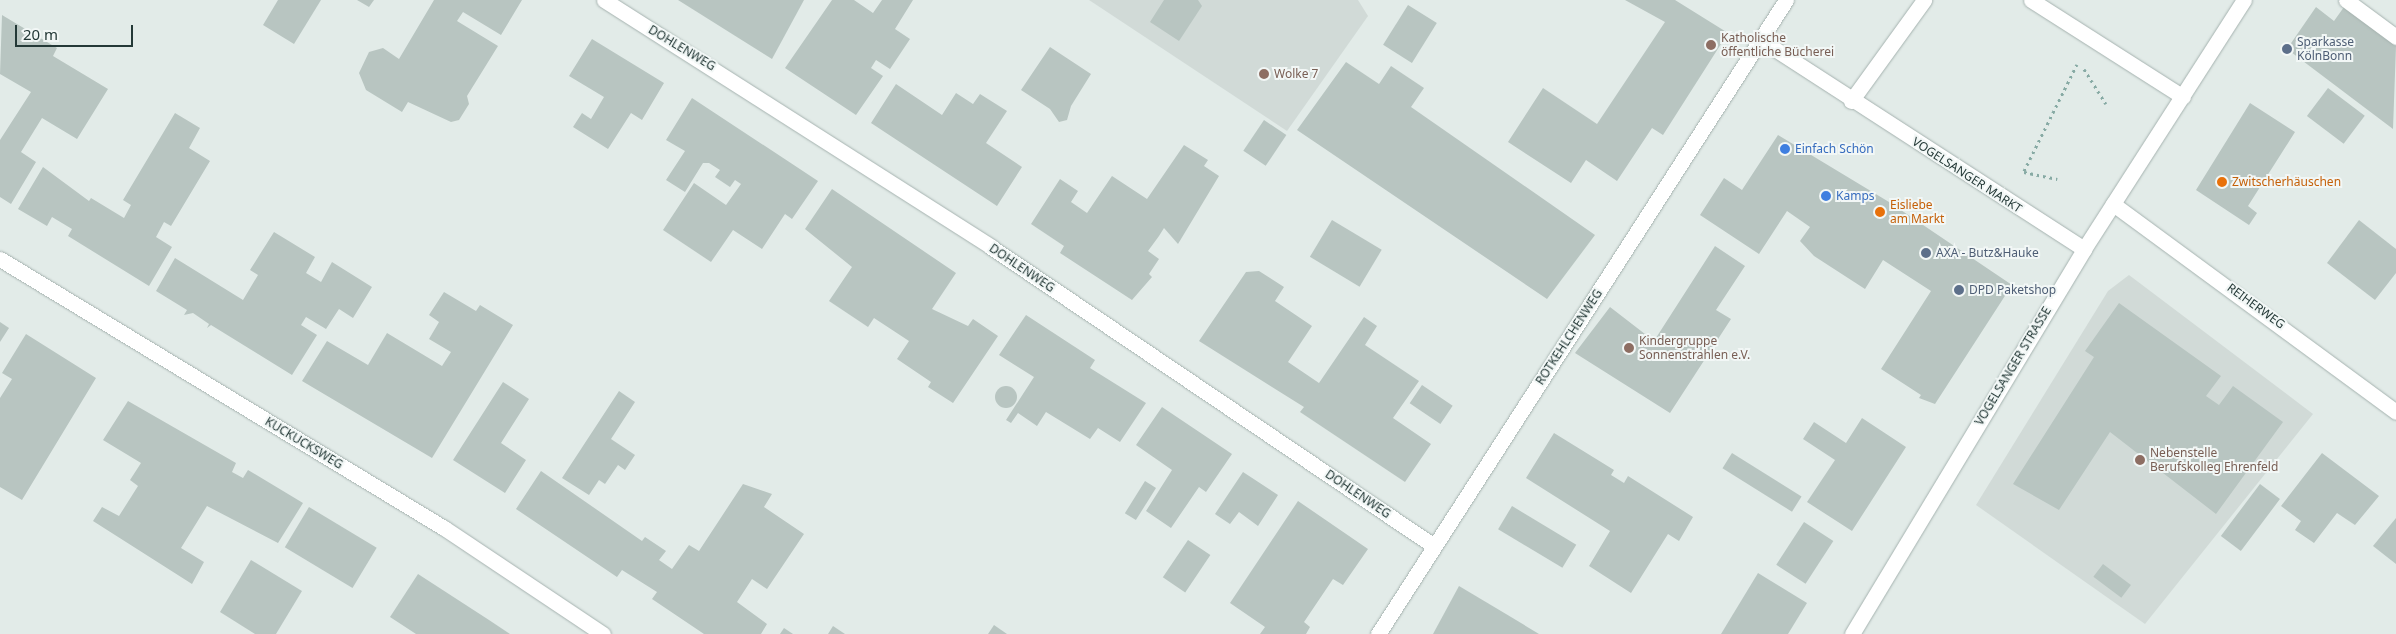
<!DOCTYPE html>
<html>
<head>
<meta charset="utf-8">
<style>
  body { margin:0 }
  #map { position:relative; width:2396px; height:634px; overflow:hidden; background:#e2ebe8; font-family:"Noto Sans",sans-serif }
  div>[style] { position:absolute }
  .built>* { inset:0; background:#d1dad7 }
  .building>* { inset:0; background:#b8c5c1; transform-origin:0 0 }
  .round { border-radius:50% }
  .path>* { height:3px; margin-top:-1.5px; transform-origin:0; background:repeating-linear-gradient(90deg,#87aaa4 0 2.5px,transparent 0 6.5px) }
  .roads { filter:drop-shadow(0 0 1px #a5b2af) drop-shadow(0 0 1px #a5b2af) }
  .minor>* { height:15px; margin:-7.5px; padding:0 7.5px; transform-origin:7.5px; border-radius:7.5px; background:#fff }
  .dots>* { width:14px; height:14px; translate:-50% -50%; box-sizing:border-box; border:2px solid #f2f7f6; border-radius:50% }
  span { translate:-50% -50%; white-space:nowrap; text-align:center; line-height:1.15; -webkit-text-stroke:4px #f2f7f6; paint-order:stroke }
  .education-label { font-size:12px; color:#785e54 }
  .left { translate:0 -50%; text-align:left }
  .service-label { font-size:12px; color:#4e5e75 }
  .street-label { font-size:12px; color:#243937 }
  .shop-label { font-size:12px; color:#366cbe }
  .food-label { font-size:12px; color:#c56008 }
  .scale { position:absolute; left:15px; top:25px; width:118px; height:22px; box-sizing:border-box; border:2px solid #243937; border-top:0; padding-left:6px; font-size:15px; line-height:18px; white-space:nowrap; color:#243937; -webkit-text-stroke:4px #f2f7f6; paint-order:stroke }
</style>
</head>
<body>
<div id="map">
  <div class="built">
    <i style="clip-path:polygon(1089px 0,1358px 0,1368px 16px,1287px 131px)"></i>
    <i style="clip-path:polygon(2129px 275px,2313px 414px,2145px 624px,1976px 505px,2108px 291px)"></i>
  </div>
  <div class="building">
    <i style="clip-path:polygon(278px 0,321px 0,294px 44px,263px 25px)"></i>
    <i style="clip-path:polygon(357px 0,374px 0,369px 7px)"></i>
    <i style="clip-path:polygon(434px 0,522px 0,501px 35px,463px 12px,457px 21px,498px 46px,467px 96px,469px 104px,459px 120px,451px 122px,408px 102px,402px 112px,366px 90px,359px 73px,369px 52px,383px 48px,399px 59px)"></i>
    <i style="clip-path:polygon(678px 0,804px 0,772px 59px)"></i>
    <i style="clip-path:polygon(832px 0,854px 0,873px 13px,882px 0,913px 0,895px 29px,910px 39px,890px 69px,876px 60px,871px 68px,883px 76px,856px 115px,785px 68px)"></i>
    <i style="clip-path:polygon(1164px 0,1198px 0,1202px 6px,1179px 41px,1150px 22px)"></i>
    <i style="clip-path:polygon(1625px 0,1675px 0,1728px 33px,1663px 135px,1652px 128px,1617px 181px,1586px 160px,1571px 183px,1508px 142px,1543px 88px,1597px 124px,1665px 22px)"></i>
    <i style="left:1408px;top:5px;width:34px;height:47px;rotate:32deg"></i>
    <i style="clip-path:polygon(2316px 7px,2334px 21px,2344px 7px,2396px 46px,2393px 129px,2287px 49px)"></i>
    <i style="clip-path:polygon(2px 15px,57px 48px,53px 56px,108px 89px,77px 139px,42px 118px,21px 152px,36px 162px,11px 204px,0 197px,0 140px,31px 92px,0 74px)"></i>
    <i style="clip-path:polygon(592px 39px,664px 83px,642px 120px,631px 113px,608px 149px,573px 127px,582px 113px,591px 119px,604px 97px,569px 76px)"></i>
    <i style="clip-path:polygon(1050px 47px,1091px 74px,1071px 106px,1067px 120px,1059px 122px,1050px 109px,1021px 90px)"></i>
    <i style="clip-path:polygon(1346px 62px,1379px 84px,1391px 66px,1424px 88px,1411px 107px,1595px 235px,1547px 299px,1297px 130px)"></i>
    <i style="clip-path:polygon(896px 84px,942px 115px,956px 93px,973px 104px,980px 94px,1007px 111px,986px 143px,1022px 167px,997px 206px,871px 123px)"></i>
    <i style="left:2328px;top:88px;width:46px;height:35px;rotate:37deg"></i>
    <i style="clip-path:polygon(692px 98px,818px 181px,792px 219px,785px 214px,762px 249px,733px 230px,711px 262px,663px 230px,694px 183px,726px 205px,741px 184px,735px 180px,730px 187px,715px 177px,720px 170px,709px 163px,703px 163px,685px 192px,666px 180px,685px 151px,666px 140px)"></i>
    <i style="clip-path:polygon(2250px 103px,2295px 132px,2248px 206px,2257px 213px,2249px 225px,2196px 190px)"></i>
    <i style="clip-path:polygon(175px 113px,200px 128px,189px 148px,210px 161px,171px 226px,164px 222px,156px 237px,172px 247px,149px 286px,68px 236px,72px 229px,52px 217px,47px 226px,18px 209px,43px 167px,89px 201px,91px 198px,124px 218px,131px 205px,123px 200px)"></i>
    <i style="left:1264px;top:120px;width:27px;height:37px;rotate:34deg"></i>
    <i style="clip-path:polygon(1778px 135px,1889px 202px,2012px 285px,1935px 404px,1919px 398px,1921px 395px,1881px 369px,1931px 291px,1883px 260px,1865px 289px,1814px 256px,1800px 241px,1810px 227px,1787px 211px,1759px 254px,1700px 215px,1724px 178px,1742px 190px)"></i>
    <i style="clip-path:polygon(1184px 145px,1208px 160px,1204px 166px,1219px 176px,1178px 244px,1164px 228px,1159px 236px,1148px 251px,1159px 259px,1149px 274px,1152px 277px,1132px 300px,1060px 253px,1064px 246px,1031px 224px,1060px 179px,1078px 191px,1071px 202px,1087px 213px,1112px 176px,1147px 199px)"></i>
    <i style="clip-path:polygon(832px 189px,956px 273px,932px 309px,968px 326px,973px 319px,998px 336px,953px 403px,928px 387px,931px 382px,897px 359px,909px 341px,874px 318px,868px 327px,829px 301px,852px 267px,805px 229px)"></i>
    <i style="left:1332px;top:220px;width:58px;height:43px;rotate:31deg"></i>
    <i style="clip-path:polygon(2359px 220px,2396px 249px,2396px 273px,2375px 300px,2327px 263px)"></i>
    <i style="clip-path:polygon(274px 232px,315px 257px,306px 273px,321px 282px,332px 262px,372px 287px,353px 318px,339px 309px,326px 329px,306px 317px,301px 325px,317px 335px,292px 375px,211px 325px,207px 328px,209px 324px,193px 313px,184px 315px,187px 310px,156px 291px,175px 258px,243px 300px,258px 275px,250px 270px)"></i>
    <i style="clip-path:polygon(1715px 246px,1745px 266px,1716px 310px,1731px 319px,1670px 413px,1575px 353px,1610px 307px,1654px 341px)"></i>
    <i style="clip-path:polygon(1259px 271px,1284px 287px,1275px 301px,1312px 326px,1288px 362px,1319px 383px,1364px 317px,1377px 326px,1365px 345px,1419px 381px,1393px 418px,1431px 444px,1405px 482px,1300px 412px,1304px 407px,1199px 341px,1246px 272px)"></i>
    <i style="clip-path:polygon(444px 292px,476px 311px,480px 305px,513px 325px,432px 458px,302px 381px,327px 341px,368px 365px,387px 333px,442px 366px,451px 352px,429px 339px,439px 322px,429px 315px)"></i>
    <i style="clip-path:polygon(2119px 303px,2221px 376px,2206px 396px,2219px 405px,2233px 386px,2283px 422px,2216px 514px,2110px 432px,2059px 510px,2013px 484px,2094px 357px,2085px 351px)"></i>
    <i style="clip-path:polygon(1026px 315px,1095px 360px,1090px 368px,1146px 403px,1120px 442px,1098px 428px,1090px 439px,1046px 412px,1037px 426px,1018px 413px,1011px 423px,1006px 420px,1034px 377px,999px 355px)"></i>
    <i style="clip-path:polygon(0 322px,9px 328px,0 342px)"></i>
    <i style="clip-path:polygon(26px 334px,96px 378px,22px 500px,0 487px,0 398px,12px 379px,2px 373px)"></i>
    <i style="clip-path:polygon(503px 382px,529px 399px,501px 443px,526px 460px,505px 493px,453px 460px)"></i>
    <i style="left:1422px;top:385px;width:37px;height:22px;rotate:34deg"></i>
    <i class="round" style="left:995px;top:386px;width:22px;height:22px"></i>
    <i style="clip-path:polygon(619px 391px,635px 402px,611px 439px,635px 455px,625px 470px,618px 465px,605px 484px,599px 480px,589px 495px,562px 478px)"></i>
    <i style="clip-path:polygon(128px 401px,236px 463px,232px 472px,243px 478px,248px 470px,303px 503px,278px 543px,207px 506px,181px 548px,204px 562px,192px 584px,93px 521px,102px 507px,119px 516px,138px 486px,130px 480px,141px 463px,103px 440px)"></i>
    <i style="clip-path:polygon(1162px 407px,1232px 454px,1206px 492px,1199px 487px,1171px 528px,1146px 511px,1172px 470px,1136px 445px)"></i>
    <i style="clip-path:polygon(1862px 418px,1906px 447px,1852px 531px,1807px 502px,1835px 460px,1803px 439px,1814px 422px,1846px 443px)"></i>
    <i style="clip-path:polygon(1554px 433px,1614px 470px,1611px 475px,1624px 483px,1628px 476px,1693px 517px,1679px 541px,1668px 534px,1631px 593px,1589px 566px,1610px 531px,1526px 478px)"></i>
    <i style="left:1732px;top:453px;width:82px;height:18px;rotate:32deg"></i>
    <i style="clip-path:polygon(2322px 453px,2379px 496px,2355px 525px,2337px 513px,2314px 543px,2295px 530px,2301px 521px,2281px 506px)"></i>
    <i style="clip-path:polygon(541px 471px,642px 541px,645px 537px,666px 551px,659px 560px,672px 569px,689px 545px,699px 551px,743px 484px,772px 494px,764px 507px,804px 534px,767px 589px,752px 579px,737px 602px,767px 624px,761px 634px,704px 634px,652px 599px,657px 592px,622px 570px,617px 577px,516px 509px)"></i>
    <i style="clip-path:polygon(1243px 472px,1278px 495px,1258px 526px,1239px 512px,1230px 524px,1215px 514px)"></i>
    <i style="left:1145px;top:481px;width:13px;height:38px;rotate:32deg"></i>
    <i style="left:2260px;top:484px;width:25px;height:65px;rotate:37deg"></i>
    <i style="clip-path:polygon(1298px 501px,1368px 549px,1343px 585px,1333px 579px,1304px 622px,1310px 627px,1306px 634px,1260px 634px,1265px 627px,1230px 603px)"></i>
    <i style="left:1512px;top:506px;width:75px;height:27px;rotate:31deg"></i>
    <i style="left:309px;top:507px;width:79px;height:47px;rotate:31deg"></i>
    <i style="clip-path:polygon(2396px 518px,2396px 564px,2373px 546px)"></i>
    <i style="left:1804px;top:522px;width:35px;height:51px;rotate:33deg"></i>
    <i style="left:1188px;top:540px;width:27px;height:45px;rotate:34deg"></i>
    <i style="clip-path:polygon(251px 560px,302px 591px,276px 634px,255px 634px,220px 612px)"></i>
    <i style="left:2103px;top:564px;width:35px;height:16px;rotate:37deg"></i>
    <i style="clip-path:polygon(1758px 573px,1807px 603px,1788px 634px,1721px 634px)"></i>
    <i style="clip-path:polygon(418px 574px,489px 620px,510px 634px,416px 634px,390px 617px)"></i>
    <i style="clip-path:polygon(1459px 586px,1506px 614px,1539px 634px,1433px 634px)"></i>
    <i style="clip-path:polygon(994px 625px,1007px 634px,988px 634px)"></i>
    <i style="clip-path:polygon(833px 626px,845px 634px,828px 634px)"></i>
    <i style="clip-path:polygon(784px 628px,793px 634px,780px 634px)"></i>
  </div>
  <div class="path">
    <i style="left:2084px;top:69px;width:41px;rotate:57.8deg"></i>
    <i style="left:2024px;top:171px;width:119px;rotate:-63.6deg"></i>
    <i style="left:2024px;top:172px;width:34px;rotate:12deg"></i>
  </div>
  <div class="roads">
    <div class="minor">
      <i style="left:604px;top:0;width:459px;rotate:32.5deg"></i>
      <i style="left:991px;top:247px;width:534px;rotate:34.02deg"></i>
      <i style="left:2031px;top:0;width:180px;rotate:32.5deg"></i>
      <i style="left:2346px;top:0;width:62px;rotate:36.5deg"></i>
      <i style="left:1761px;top:40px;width:385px;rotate:32.9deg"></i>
      <i style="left:1851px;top:101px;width:125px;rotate:-54.1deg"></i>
      <i style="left:2113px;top:204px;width:351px;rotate:36.3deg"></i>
      <i style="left:0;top:259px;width:519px;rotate:31.21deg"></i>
      <i style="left:444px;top:528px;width:191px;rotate:33.7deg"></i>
      <i style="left:1378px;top:634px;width:754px;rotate:-57.24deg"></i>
      <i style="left:1852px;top:634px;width:449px;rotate:-58.9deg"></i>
      <i style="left:2084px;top:249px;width:296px;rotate:-57.3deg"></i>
    </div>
  </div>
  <div class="dots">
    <i style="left:1711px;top:45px;background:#8d6e63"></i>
    <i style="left:2287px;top:49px;background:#5c6f8a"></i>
    <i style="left:1264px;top:74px;background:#8d6e63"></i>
    <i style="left:1785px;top:149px;background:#3f7fe0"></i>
    <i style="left:2222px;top:182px;background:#e8710a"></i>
    <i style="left:1826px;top:196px;background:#3f7fe0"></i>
    <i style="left:1880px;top:212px;background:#e8710a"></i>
    <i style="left:1926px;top:253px;background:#5c6f8a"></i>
    <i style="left:1959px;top:290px;background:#5c6f8a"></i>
    <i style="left:1629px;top:348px;background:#8d6e63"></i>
    <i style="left:2140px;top:460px;background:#8d6e63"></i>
  </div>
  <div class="education-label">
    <span class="left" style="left:1721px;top:45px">Katholische<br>öffentliche Bücherei</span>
    <span class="left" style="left:1274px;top:74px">Wolke 7</span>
    <span class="left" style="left:1639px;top:348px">Kindergruppe<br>Sonnenstrahlen e.V.</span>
    <span class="left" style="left:2150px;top:460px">Nebenstelle<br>Berufskolleg Ehrenfeld</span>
  </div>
  <div class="service-label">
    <span class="left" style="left:2297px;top:49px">Sparkasse<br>KölnBonn</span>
    <span class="left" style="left:1936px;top:253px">AXA - Butz&amp;Hauke</span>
    <span class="left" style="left:1969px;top:290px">DPD Paketshop</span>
  </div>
  <div class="street-label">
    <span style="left:682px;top:48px;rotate:31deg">DOHLENWEG</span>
    <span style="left:1967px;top:175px;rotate:33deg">VOGELSANGER MARKT</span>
    <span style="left:1022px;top:268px;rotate:34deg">DOHLENWEG</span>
    <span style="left:2256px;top:306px;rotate:36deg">REIHERWEG</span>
    <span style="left:1569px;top:337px;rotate:-57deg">ROTKEHLCHENWEG</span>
    <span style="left:2013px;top:366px;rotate:-59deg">VOGELSANGER STRASSE</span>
    <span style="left:304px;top:443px;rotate:31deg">KUCKUCKSWEG</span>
    <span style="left:1358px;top:494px;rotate:34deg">DOHLENWEG</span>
  </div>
  <div class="shop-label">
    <span class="left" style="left:1795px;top:149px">Einfach Schön</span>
    <span class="left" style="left:1836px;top:196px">Kamps</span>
  </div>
  <div class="food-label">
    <span class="left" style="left:2232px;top:182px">Zwitscherhäuschen</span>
    <span class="left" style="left:1890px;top:212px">Eisliebe<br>am Markt</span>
  </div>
  <div class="scale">20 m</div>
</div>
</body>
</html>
